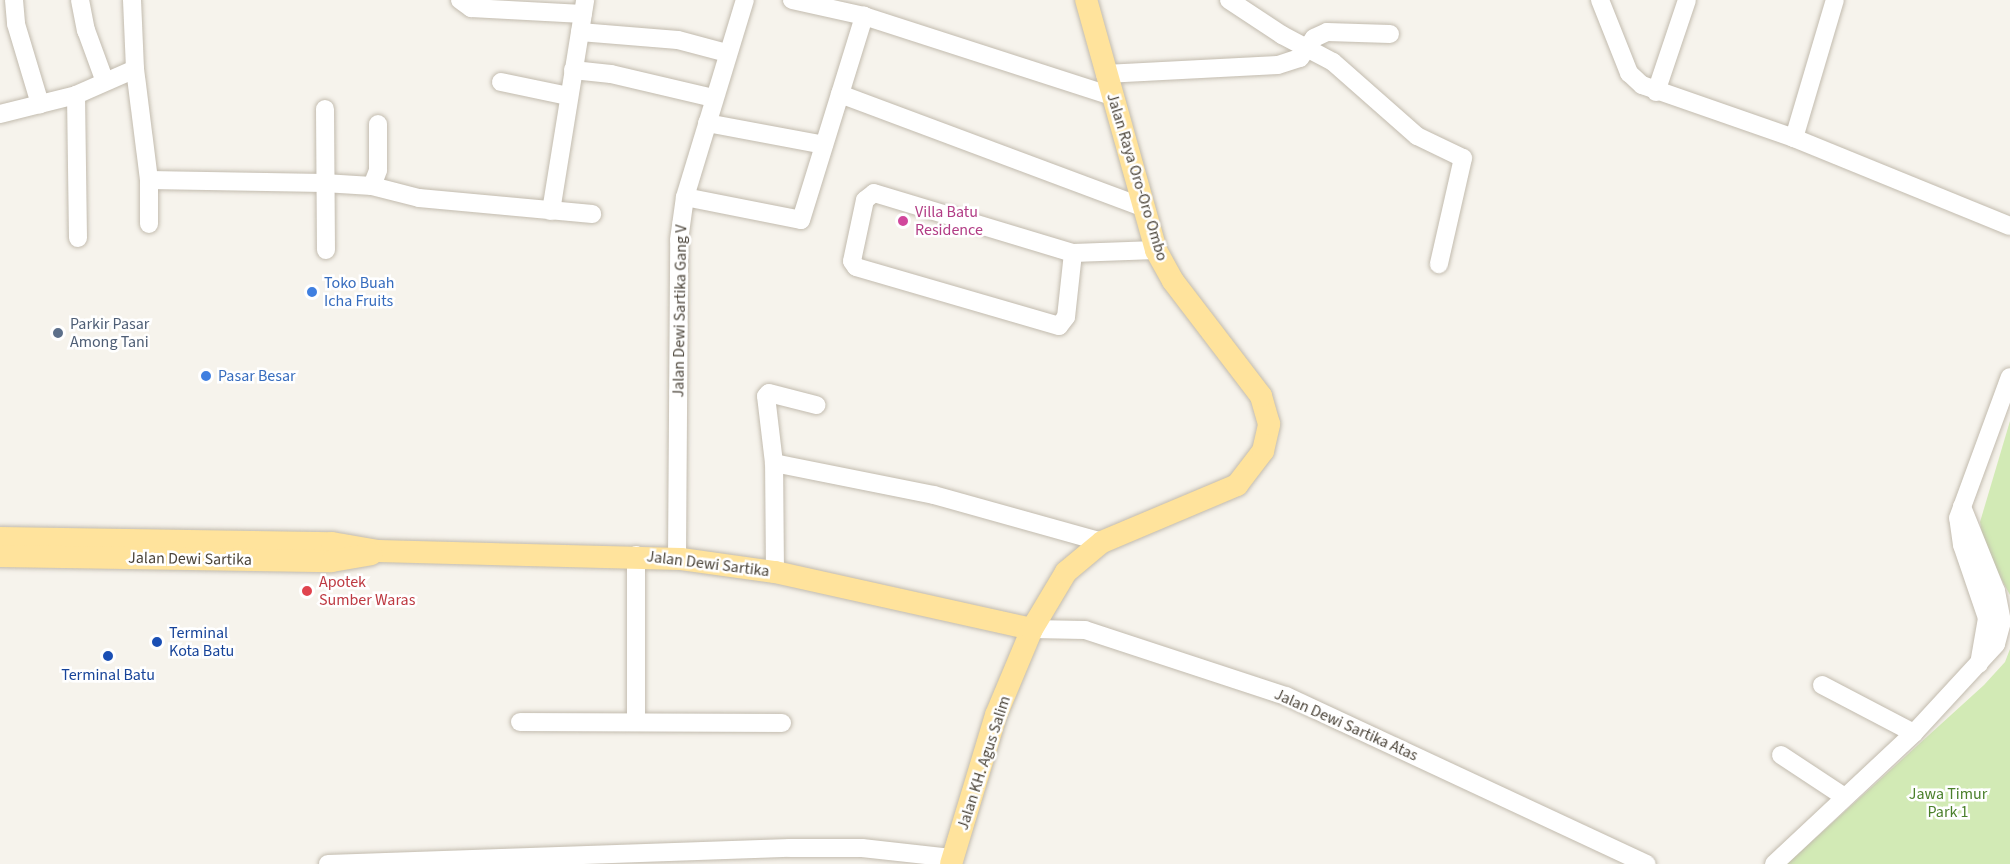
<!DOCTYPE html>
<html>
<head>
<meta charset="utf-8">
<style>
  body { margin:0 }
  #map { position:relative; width:2010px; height:864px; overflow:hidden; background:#f6f3ec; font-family:"Source Sans 3",sans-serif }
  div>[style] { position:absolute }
  .green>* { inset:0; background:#d2eab5 }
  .roads { filter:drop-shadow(0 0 2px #c2bbae) drop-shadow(0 0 2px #c2bbae) }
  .minor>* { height:18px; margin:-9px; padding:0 9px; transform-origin:9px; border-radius:9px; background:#fff }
  .major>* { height:22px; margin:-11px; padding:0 11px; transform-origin:11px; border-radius:11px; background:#ffe39c }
  .dots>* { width:16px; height:16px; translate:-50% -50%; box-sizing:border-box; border:3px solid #fff; border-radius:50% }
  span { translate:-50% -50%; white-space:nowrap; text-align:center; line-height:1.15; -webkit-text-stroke:5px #fff; paint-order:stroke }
  .street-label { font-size:16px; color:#4b4439 }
  .hotel-label { font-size:16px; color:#b23c85 }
  .left { translate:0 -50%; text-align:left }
  .shop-label { font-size:16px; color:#366cbe }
  .service-label { font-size:16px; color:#4e5e75 }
  .health-label { font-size:16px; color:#be3a42 }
  .transit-label { font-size:16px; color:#164399 }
  .park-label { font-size:16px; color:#4a7f2a }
</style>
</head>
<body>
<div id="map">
  <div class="green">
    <i style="clip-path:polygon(2010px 421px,2010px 595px,1984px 547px,1980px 522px)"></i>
    <i style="clip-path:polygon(2010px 649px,2010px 864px,1787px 864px,1984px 685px,2005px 662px)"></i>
  </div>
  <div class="roads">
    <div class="minor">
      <i style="left:14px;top:0;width:24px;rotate:85deg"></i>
      <i style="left:16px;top:24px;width:84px;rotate:73.3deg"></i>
      <i style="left:80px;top:0;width:31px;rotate:79deg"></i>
      <i style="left:86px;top:30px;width:55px;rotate:69.9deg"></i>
      <i style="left:132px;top:0;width:69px;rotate:87.5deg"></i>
      <i style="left:135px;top:69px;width:112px;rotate:82.8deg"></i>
      <i style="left:149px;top:180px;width:175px;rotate:1deg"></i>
      <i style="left:324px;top:183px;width:48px;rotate:3.6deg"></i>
      <i style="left:372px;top:186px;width:49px;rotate:14.3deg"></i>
      <i style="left:419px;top:198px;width:174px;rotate:5.3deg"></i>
      <i style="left:460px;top:0;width:14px;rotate:36deg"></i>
      <i style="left:471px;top:8px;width:112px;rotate:3.1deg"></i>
      <i style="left:792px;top:0;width:74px;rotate:12.5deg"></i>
      <i style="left:864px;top:16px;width:261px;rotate:17.9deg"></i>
      <i style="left:1229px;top:0;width:64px;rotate:33.4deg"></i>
      <i style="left:1282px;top:35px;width:58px;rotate:27.9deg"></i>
      <i style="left:1333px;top:62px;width:112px;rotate:41.4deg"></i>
      <i style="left:1417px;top:136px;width:51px;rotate:25.6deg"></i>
      <i style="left:1463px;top:158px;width:109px;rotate:102.8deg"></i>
      <i style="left:1600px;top:0;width:79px;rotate:68.3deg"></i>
      <i style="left:1629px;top:73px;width:18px;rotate:43deg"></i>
      <i style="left:1642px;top:85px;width:161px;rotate:19.2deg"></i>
      <i style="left:1794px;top:138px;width:233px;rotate:22.2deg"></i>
      <i style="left:580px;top:32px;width:98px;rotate:4.7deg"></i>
      <i style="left:678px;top:40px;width:51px;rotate:14.9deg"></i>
      <i style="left:573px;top:70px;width:38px;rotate:6deg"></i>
      <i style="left:611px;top:74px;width:105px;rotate:13.2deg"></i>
      <i style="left:1105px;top:74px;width:173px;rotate:-3deg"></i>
      <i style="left:1278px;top:65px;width:23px;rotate:-18deg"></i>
      <i style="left:1300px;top:58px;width:24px;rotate:-55deg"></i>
      <i style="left:1314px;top:38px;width:14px;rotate:-25deg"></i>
      <i style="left:1327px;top:32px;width:63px;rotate:1.8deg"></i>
      <i style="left:501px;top:82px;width:68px;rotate:11.8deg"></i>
      <i style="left:1656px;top:92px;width:97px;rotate:-71.4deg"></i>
      <i style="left:840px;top:94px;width:323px;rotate:20.5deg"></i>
      <i style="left:76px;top:95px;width:143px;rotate:89.2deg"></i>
      <i style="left:325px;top:109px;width:141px;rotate:89.6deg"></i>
      <i style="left:0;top:114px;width:78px;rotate:-14deg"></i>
      <i style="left:76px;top:95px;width:64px;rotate:-23.8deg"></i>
      <i style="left:707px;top:123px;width:119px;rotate:10.6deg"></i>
      <i style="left:1794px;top:138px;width:144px;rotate:-73.5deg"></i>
      <i style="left:372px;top:186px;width:17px;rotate:-69deg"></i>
      <i style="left:378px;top:170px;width:46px;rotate:-90deg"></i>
      <i style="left:685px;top:197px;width:118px;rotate:11.2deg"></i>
      <i style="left:801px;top:220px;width:214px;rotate:-72.8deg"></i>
      <i style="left:551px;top:211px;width:214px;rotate:-80.8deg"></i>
      <i style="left:149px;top:224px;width:44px;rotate:-90deg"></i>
      <i style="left:1073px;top:253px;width:64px;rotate:96.2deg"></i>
      <i style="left:1066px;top:317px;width:11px;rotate:128deg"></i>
      <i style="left:1059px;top:326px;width:211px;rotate:-163.8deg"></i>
      <i style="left:856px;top:267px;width:7px;rotate:-124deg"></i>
      <i style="left:852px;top:261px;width:62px;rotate:-78deg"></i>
      <i style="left:865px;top:200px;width:11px;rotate:-38deg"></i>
      <i style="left:874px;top:193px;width:208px;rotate:16.8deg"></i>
      <i style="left:1073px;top:253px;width:83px;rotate:-2.1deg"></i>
      <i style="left:774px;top:463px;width:67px;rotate:-96.8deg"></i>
      <i style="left:766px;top:396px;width:4px;rotate:-45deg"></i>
      <i style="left:769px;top:393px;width:49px;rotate:14.3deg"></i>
      <i style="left:636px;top:555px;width:167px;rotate:90deg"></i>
      <i style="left:677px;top:558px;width:318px;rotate:-89.6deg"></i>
      <i style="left:679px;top:240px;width:43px;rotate:-82.1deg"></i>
      <i style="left:685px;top:197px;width:206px;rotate:-73.1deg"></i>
      <i style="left:775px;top:572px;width:109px;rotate:-90.5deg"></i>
      <i style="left:774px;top:463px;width:163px;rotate:11.3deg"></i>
      <i style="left:934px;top:495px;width:174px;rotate:15.6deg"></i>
      <i style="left:1032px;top:629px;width:53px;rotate:1.1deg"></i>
      <i style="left:1085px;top:630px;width:212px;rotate:18.2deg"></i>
      <i style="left:1286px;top:696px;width:398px;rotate:25deg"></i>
      <i style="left:1979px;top:664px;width:47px;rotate:-80.1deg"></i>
      <i style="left:1987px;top:618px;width:77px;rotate:-108.9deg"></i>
      <i style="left:1962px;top:545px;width:27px;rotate:-98deg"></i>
      <i style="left:1958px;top:518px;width:150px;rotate:-69.8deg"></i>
      <i style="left:1822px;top:685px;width:104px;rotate:27.6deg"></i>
      <i style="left:520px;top:722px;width:262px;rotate:0.2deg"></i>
      <i style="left:1781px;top:755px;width:74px;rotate:33.5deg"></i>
      <i style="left:328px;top:864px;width:462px;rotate:-2deg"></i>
      <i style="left:790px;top:848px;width:72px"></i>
      <i style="left:862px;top:848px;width:92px;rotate:6.3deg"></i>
      <i style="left:1774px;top:864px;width:192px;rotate:-43.1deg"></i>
      <i style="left:1914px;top:733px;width:121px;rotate:-47.3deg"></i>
      <i style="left:1996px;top:644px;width:23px;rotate:-75deg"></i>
      <i style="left:2002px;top:622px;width:32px;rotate:-101deg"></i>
      <i style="left:1996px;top:591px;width:91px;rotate:-112deg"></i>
    </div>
    <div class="major">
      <i style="left:0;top:538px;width:332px;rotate:0.9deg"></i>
      <i style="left:332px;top:543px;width:47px;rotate:9.9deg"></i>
      <i style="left:378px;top:551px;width:303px;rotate:1.5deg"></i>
      <i style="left:681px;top:559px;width:95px;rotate:7.9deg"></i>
      <i style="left:775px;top:572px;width:263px;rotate:12.5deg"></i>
      <i style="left:0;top:556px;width:332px;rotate:0.9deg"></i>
      <i style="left:332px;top:561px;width:40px;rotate:-10deg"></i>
      <i style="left:951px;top:864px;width:156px;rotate:-73.2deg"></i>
      <i style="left:996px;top:715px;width:93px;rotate:-67.3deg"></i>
      <i style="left:1032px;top:629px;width:66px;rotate:-59.2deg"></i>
      <i style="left:1066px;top:572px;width:47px;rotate:-39.8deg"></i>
      <i style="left:1102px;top:542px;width:147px;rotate:-22.9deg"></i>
      <i style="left:1237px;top:485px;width:43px;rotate:-52.6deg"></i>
      <i style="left:1263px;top:451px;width:28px;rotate:-77deg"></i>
      <i style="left:1269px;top:424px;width:29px;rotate:-106deg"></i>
      <i style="left:1261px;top:396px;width:145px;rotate:-127.4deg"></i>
      <i style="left:1173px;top:281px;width:35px;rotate:-119deg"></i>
      <i style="left:1156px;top:250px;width:260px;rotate:-105.6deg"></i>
    </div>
  </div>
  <div class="dots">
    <i style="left:903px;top:221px;background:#d1479c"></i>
    <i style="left:312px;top:292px;background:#3f7fe0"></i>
    <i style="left:58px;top:333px;background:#5c6f8a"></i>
    <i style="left:206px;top:376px;background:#3f7fe0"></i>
    <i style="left:307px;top:591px;background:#e0444e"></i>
    <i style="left:157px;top:642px;background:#1a4fb4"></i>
    <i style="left:108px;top:656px;background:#1a4fb4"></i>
  </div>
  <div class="street-label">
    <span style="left:1137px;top:177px;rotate:73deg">Jalan Raya Oro-Oro Ombo</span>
    <span style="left:680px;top:311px;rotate:-89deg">Jalan Dewi Sartika Gang V</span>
    <span style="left:190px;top:559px;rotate:1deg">Jalan Dewi Sartika</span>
    <span style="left:708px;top:564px;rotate:7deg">Jalan Dewi Sartika</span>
    <span style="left:1346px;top:725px;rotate:24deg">Jalan Dewi Sartika Atas</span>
    <span style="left:984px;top:763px;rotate:-72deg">Jalan KH. Agus Salim</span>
  </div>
  <div class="hotel-label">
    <span class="left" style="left:915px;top:221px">Villa Batu<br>Residence</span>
  </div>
  <div class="shop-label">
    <span class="left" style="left:324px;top:292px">Toko Buah<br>Icha Fruits</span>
    <span class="left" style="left:218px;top:376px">Pasar Besar</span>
  </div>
  <div class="service-label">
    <span class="left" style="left:70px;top:333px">Parkir Pasar<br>Among Tani</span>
  </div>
  <div class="health-label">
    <span class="left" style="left:319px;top:591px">Apotek<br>Sumber Waras</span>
  </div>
  <div class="transit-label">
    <span class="left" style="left:169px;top:642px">Terminal<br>Kota Batu</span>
    <span style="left:108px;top:675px">Terminal Batu</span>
  </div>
  <div class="park-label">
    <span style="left:1948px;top:803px">Jawa Timur<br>Park 1</span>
  </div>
</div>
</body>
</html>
